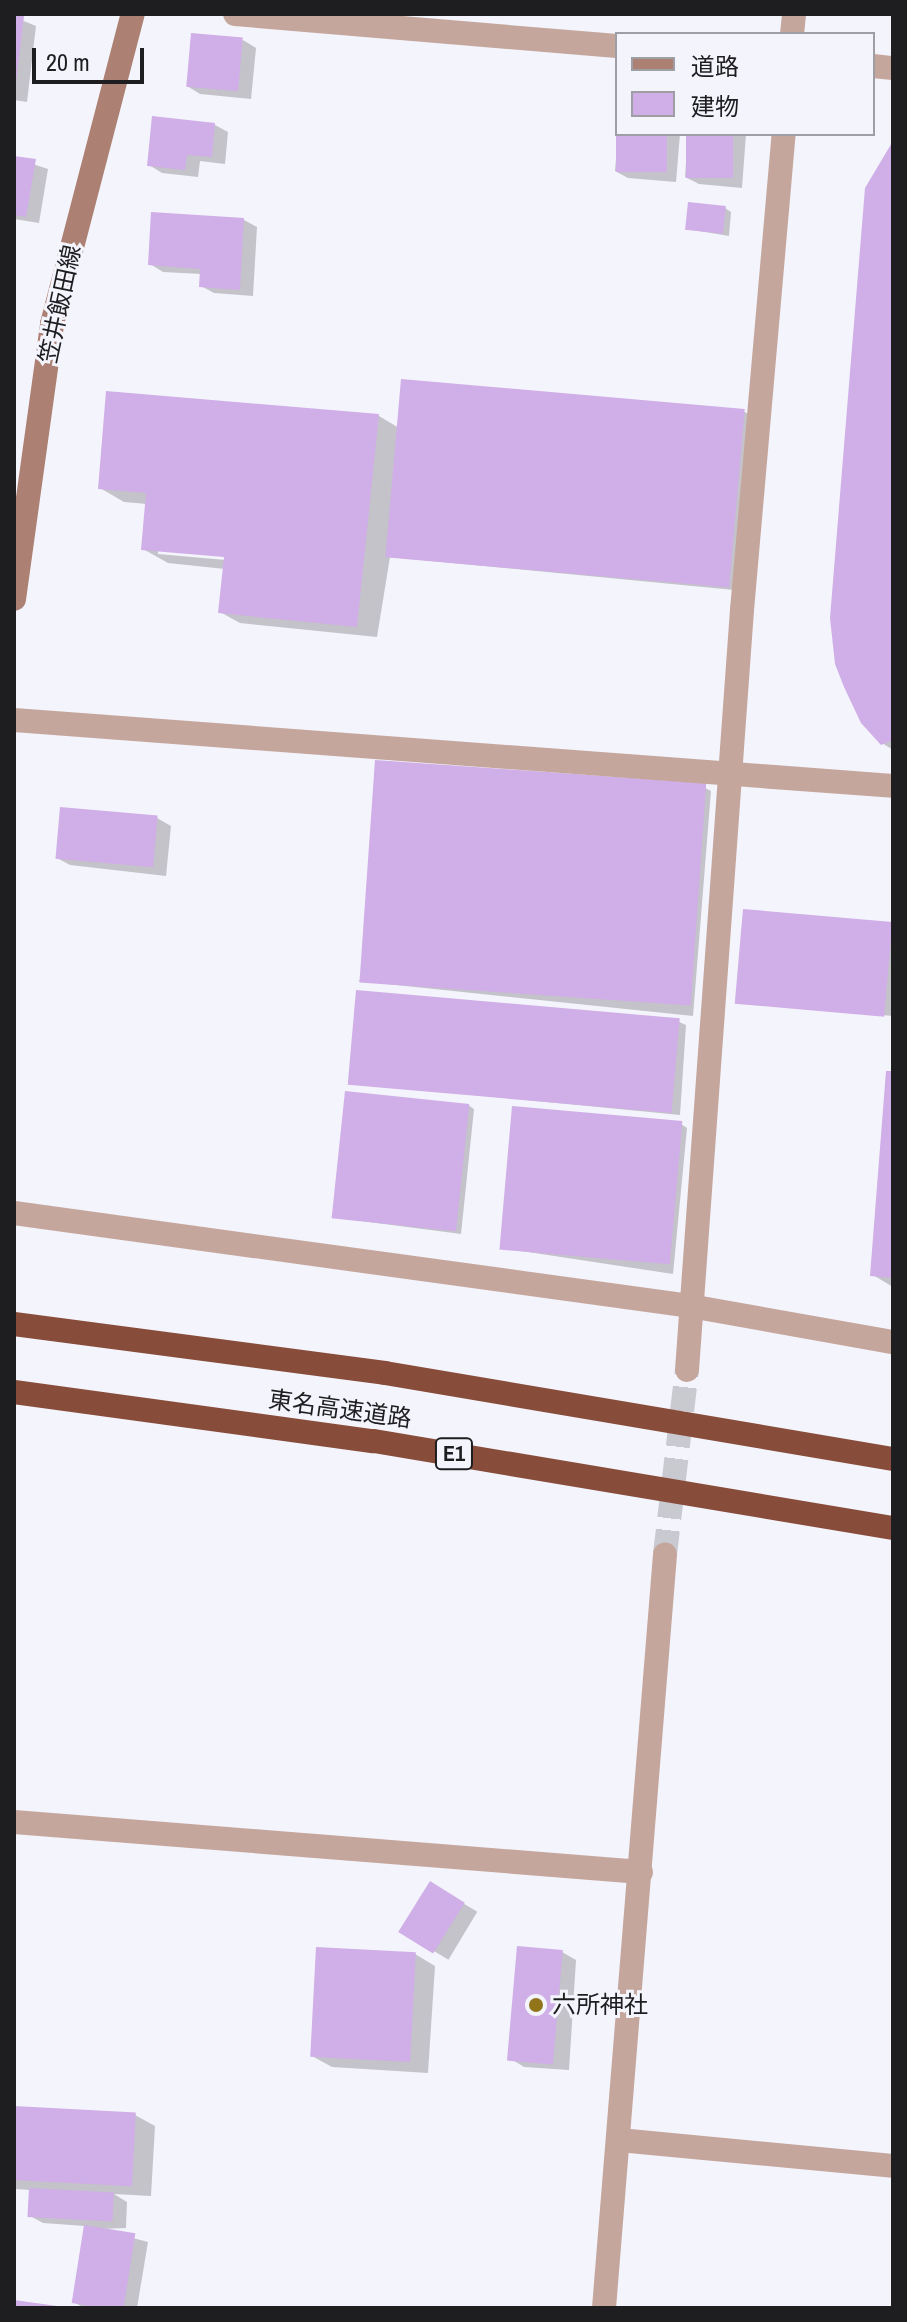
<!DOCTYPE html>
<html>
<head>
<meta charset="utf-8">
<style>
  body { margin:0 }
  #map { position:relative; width:907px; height:2322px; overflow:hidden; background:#f4f4fc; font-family:"Archivo Narrow","Noto Sans JP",sans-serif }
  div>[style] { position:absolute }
  .shadow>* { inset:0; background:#0003; transform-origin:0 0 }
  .building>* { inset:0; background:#d0aee7; transform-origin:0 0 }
  .minor-tunnel>* { height:24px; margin-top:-12px; transform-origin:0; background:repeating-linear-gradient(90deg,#c9c9d0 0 24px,transparent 0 36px) }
  .minor>* { height:24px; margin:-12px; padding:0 12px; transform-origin:12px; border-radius:12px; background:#c5a69d }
  .tertiary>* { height:24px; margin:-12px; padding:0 12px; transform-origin:12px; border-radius:12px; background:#c5a69d }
  .secondary>* { height:24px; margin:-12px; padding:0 12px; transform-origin:12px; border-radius:12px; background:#ac8072 }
  .motorway>* { height:24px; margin:-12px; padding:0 12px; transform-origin:12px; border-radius:12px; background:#884c3a }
  .dots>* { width:22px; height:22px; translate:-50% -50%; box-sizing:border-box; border:4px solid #f4f4fc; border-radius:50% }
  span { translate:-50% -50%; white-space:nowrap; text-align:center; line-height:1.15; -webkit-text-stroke:6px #f4f4fc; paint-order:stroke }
  .shield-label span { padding:2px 6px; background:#f4f4fc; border:2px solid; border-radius:6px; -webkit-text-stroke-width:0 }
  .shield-label { font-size:22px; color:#1e1e21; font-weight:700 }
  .street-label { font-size:24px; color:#1e1e21 }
  .poi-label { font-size:24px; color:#1e1e21 }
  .left { translate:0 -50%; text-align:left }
  .frame { position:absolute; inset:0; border:16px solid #1e1e21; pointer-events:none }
  .legend { position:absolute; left:615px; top:32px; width:260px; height:104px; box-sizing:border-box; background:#f4f4fc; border:2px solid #9e9ea4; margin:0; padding:10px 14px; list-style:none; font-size:24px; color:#1e1e21 }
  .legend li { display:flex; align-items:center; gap:16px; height:40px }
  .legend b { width:40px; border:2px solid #9e9ea4 }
  .scale { position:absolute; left:32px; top:48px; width:112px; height:36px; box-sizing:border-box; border:4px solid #1e1e21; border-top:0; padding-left:10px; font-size:24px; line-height:28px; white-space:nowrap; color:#1e1e21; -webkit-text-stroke:6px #f4f4fc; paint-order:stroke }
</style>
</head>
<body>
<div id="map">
  <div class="shadow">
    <i style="clip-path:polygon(14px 17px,36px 26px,27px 102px,14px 100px)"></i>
    <i style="clip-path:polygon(243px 40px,256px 48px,251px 99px,200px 94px,187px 86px)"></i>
    <i style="clip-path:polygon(215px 125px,228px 132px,225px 164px,200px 161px,198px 177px,162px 173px,149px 165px)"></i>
    <i style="clip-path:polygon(618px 134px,680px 134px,676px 182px,628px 178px,615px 171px)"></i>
    <i style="clip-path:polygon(688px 134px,746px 134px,742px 188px,699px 184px,685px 177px)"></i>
    <i style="clip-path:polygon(893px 145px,893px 750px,882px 743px)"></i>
    <i style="clip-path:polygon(14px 158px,48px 169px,39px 223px,14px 219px)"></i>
    <i style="clip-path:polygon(725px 208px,731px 212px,729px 236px,687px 229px)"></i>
    <i style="clip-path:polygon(244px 220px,257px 227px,253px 296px,214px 293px,201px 286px,201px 274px,163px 272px,150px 264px)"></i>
    <i style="clip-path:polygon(evenodd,745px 412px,751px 416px,734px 590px,390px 557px,377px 637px,240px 623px,220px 612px,225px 569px,168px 563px,143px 549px,147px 504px,124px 502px,100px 488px,379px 416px,399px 428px,745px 412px,158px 550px,226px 556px,226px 560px,158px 554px,158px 550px)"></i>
    <i style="clip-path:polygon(705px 788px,711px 791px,693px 1016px,358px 981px)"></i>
    <i style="clip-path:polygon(157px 818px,171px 826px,166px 876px,70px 865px,57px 858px)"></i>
    <i style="clip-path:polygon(893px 923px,893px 1016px,738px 1003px)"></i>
    <i style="clip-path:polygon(679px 1022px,686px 1025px,680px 1115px,349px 1083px)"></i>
    <i style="clip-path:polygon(893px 1073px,893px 1287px,873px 1275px)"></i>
    <i style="clip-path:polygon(468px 1105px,474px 1109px,461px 1234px,338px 1218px)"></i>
    <i style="clip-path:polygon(681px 1124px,687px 1128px,673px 1274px,501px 1248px)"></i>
    <i style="left:431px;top:1884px;width:54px;height:56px;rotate:31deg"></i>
    <i style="clip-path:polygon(562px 1952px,576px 1960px,569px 2070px,524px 2067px,511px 2059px)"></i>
    <i style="clip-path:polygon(415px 1954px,435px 1966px,428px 2073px,332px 2067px,312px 2056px)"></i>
    <i style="clip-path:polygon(14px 2108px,135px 2115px,155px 2126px,151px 2196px,114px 2194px,127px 2202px,126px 2228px,99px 2229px,148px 2242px,137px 2308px,84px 2308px,74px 2302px,85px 2226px,43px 2223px,30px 2216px,31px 2190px,14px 2189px)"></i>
  </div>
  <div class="building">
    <i style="clip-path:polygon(14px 15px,24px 16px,16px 82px,14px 82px)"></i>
    <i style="left:191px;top:33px;width:52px;height:54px;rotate:5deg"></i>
    <i style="clip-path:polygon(152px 116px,215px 123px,212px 157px,187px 155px,185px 170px,147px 166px)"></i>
    <i style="left:616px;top:134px;width:51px;height:38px"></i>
    <i style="left:686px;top:134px;width:47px;height:44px"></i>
    <i style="clip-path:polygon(893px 141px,893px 740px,881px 745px,861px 723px,844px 687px,835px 664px,830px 618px,865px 188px)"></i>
    <i style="clip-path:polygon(14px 156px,36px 159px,26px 217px,14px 215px)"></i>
    <i style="left:688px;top:202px;width:38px;height:28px;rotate:6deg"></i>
    <i style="clip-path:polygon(151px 212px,244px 218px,240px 290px,199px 287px,200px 269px,148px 265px)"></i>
    <i style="left:401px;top:379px;width:345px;height:179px;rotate:5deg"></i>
    <i style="clip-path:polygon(106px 391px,379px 414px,357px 627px,218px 613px,224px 557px,141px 550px,146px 493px,98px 489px)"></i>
    <i style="left:375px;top:760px;width:332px;height:223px;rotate:4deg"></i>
    <i style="left:60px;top:807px;width:98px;height:52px;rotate:5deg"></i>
    <i style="left:743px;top:909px;width:150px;height:95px;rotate:5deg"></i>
    <i style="left:356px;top:990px;width:325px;height:95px;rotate:5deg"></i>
    <i style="clip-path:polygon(886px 1071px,893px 1071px,893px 1278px,870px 1276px)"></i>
    <i style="left:345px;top:1091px;width:125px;height:128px;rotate:6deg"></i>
    <i style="left:512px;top:1106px;width:171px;height:144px;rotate:5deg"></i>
    <i style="left:430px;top:1881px;width:41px;height:60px;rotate:32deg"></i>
    <i style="left:517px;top:1946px;width:46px;height:115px;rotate:5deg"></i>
    <i style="left:316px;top:1947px;width:100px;height:110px;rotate:3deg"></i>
    <i style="left:14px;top:2106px;width:122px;height:74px;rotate:3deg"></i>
    <i style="left:29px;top:2188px;width:85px;height:29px;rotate:3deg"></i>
    <i style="left:84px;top:2225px;width:52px;height:79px;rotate:9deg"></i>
    <i style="clip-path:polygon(14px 2300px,57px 2306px,57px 2308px,14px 2308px)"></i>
  </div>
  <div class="minor-tunnel">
    <i style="left:665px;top:1554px;width:185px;rotate:-83.2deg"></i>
  </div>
  <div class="minor">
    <i style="left:792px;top:34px;width:20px;rotate:-84deg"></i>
    <i style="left:14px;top:720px;width:881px;rotate:4.29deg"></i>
    <i style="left:14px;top:1213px;width:682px;rotate:7.83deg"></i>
    <i style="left:690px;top:1306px;width:206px;rotate:10.1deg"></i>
    <i style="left:687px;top:1370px;width:762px;rotate:-85.86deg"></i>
    <i style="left:742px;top:610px;width:478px;rotate:-85deg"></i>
    <i style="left:14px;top:1822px;width:629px;rotate:4.56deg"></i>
    <i style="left:619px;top:2140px;width:275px;rotate:5.4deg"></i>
    <i style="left:604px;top:2308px;width:756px;rotate:-85.37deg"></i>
  </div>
  <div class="tertiary">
    <i style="left:235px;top:14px;width:383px;rotate:4.8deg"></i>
    <i style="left:873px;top:66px;width:20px;rotate:6deg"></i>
  </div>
  <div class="secondary">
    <i style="left:14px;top:599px;width:278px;rotate:-82.1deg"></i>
    <i style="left:52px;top:324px;width:320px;rotate:-75.4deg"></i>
  </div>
  <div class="motorway">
    <i style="left:14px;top:1324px;width:374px;rotate:7.5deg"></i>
    <i style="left:385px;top:1373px;width:515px;rotate:9.61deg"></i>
    <i style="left:14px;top:1392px;width:363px;rotate:7.8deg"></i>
    <i style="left:374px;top:1441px;width:526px;rotate:9.52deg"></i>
  </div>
  <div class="dots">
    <i style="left:536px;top:2005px;background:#92741a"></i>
  </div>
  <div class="shield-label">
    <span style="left:454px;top:1454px">E1</span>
  </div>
  <div class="street-label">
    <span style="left:60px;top:304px;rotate:-78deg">笠井飯田線</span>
    <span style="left:340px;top:1409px;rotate:8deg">東名高速道路</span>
  </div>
  <div class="poi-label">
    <span class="left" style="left:552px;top:2005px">六所神社</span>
  </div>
  <div class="frame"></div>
  <ul class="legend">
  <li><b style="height:10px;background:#ac8072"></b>道路</li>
  <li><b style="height:22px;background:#d0aee7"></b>建物</li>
  </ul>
  <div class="scale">20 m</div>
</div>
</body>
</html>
